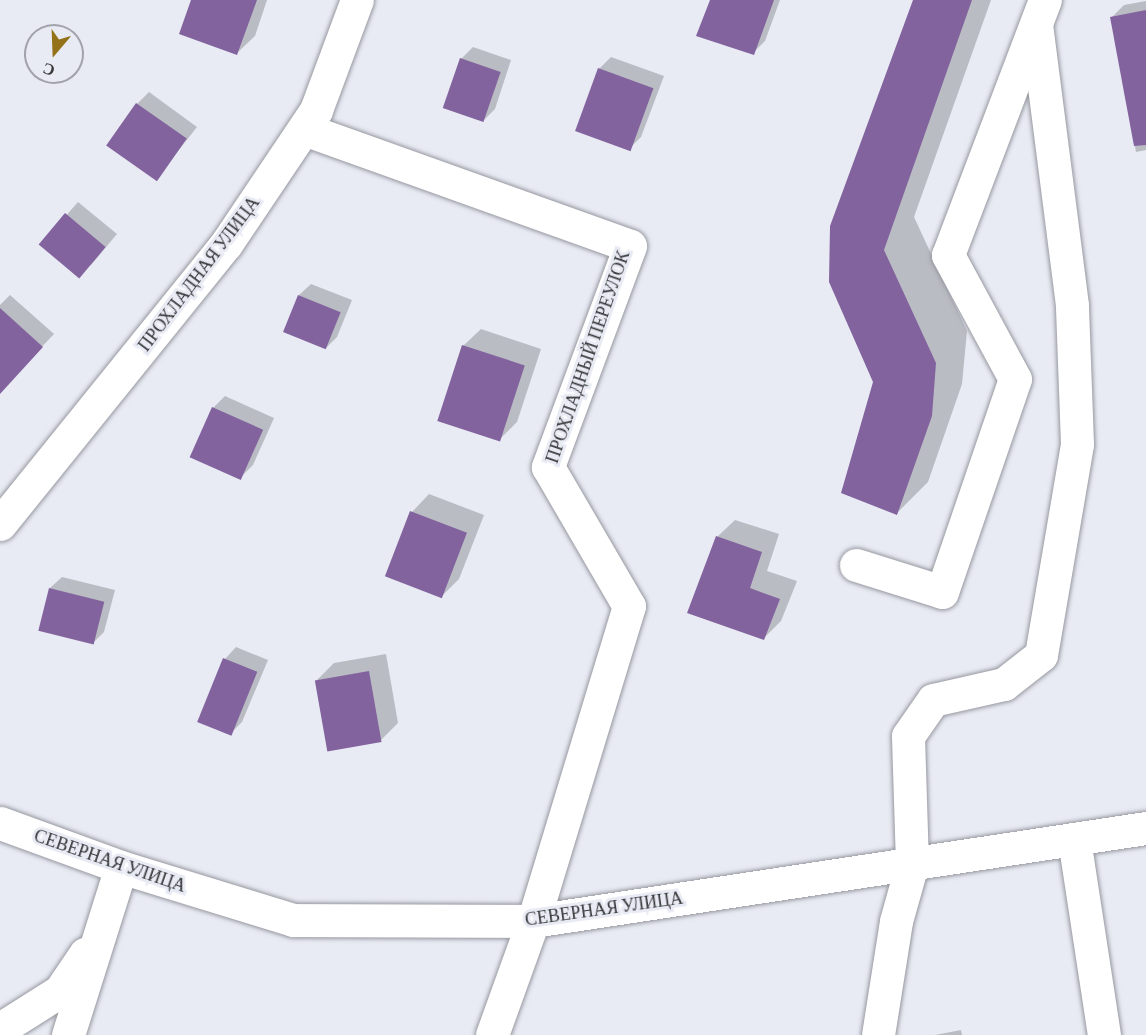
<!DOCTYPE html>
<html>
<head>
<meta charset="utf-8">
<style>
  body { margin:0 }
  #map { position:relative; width:1146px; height:1035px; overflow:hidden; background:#e9ebf4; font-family:"Crimson Pro",serif }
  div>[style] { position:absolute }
  .shadow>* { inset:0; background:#0003 }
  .building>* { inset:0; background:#82639e; transform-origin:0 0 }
  .roads { filter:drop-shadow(0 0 2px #9698a0) drop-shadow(0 0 2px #9698a0) }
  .minor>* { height:33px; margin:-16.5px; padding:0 16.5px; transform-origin:16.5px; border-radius:16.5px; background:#fff }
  span { translate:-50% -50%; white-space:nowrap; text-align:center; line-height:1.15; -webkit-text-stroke:6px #e9ebf4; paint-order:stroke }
  .street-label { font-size:18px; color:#37383b }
  .north { position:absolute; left:24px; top:24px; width:60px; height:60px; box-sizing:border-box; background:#e9ebf4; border:2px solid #a2a3aa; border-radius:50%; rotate:199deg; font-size:16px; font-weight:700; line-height:24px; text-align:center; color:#37383b }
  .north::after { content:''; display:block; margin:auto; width:21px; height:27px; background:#937219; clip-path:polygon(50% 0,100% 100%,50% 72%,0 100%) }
</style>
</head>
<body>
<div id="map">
  <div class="shadow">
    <i style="clip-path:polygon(193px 0,267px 0,255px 36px,237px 53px)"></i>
    <i style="clip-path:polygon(711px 0,780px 0,765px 41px,753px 53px)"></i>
    <i style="clip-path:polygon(914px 0,991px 0,914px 217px,967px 331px,962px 384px,928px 482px,897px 513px,874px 382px,831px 281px)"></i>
    <i style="clip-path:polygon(1146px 1px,1146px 150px,1136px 152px,1112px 17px,1124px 5px)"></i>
    <i style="clip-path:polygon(473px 47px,511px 60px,495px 109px,483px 121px,461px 59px)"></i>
    <i style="clip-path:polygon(611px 57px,664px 76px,641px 137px,629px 149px,599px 69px)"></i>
    <i style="clip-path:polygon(149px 92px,197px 127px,156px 179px,137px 104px)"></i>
    <i style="clip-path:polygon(78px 202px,117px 234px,91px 265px,41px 244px)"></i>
    <i style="clip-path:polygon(311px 284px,352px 300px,337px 337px,326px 348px,299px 295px)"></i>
    <i style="clip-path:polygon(10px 295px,54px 334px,0 391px,0 305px)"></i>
    <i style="clip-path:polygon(481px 329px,541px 349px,517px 422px,499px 440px,463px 346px)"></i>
    <i style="clip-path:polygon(225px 396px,274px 418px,253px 465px,241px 477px,213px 408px)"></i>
    <i style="clip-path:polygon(429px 494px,484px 515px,459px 579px,441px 597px,412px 512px)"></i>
    <i style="clip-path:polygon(735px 520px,779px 534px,767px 571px,797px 581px,781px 621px,764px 638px,717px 537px)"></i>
    <i style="clip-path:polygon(62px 577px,115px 590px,104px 632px,92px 644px,50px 588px)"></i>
    <i style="clip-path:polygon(236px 647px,268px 660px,242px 722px,230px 734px,225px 659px)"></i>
    <i style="clip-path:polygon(386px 654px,398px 723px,380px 741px,316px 681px,334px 663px)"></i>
    <i style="clip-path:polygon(961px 1030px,962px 1035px,935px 1035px)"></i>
  </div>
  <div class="building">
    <i style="clip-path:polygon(191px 0,257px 0,237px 55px,179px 34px)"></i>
    <i style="clip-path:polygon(710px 0,774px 0,754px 55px,696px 36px)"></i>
    <i style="clip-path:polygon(913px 0,972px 0,884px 250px,936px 363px,932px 416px,897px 515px,841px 493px,873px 382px,829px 282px,830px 226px)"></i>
    <i style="clip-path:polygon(1146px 10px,1146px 145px,1134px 146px,1110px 17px)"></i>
    <i style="left:460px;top:58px;width:43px;height:53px;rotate:19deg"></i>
    <i style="left:598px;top:68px;width:59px;height:67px;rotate:20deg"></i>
    <i style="left:136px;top:103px;width:62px;height:52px;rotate:35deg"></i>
    <i style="left:65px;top:213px;width:53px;height:41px;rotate:40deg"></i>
    <i style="left:298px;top:295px;width:46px;height:40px;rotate:22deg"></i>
    <i style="clip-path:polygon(0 308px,43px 347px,0 394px)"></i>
    <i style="left:462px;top:345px;width:66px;height:80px;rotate:18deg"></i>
    <i style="left:212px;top:407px;width:56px;height:55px;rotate:24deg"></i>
    <i style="left:410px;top:511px;width:61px;height:70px;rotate:21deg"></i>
    <i style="clip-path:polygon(716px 536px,762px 552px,750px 588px,780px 599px,764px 640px,687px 613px)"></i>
    <i style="left:49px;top:588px;width:57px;height:44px;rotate:14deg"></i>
    <i style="left:223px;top:658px;width:37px;height:69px;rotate:22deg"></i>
    <i style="left:369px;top:671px;width:72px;height:55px;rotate:80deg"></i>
  </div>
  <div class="roads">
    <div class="minor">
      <i style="left:304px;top:129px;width:346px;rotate:19.7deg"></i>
      <i style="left:630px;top:246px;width:236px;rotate:110.4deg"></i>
      <i style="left:548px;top:467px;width:161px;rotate:59.8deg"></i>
      <i style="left:629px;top:606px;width:329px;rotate:106.9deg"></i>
      <i style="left:533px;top:921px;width:121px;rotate:109.8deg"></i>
      <i style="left:0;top:524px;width:360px;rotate:-51.1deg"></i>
      <i style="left:226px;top:244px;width:161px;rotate:-56.1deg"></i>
      <i style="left:316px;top:110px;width:117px;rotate:-69.6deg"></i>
      <i style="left:856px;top:565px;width:90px;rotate:17.4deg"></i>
      <i style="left:942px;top:592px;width:225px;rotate:-71.1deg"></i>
      <i style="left:1015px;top:379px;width:141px;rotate:-118.4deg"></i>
      <i style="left:948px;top:255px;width:273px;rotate:-69.2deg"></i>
      <i style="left:0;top:823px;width:129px;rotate:20deg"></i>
      <i style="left:121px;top:867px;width:180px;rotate:17.1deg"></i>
      <i style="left:293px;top:920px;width:240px;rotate:0.2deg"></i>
      <i style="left:533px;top:921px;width:620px;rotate:-8.63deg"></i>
      <i style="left:1074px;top:839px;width:198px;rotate:81.3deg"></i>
      <i style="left:0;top:1029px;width:71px;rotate:-32.3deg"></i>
      <i style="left:60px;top:991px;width:45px;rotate:-56deg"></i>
      <i style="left:68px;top:1035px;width:176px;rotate:-72.5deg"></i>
      <i style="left:878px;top:1035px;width:115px;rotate:-81deg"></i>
      <i style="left:896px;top:921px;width:59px;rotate:-74.3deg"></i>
      <i style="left:912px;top:864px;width:128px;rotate:-91.8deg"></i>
      <i style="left:908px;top:736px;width:44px;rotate:-55.2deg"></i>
      <i style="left:933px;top:700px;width:73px;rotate:-12.7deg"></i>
      <i style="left:1004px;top:684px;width:47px;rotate:-38.1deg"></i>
      <i style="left:1041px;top:655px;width:214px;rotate:-80.3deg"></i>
      <i style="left:1077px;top:444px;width:139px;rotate:-92.1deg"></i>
      <i style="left:1072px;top:305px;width:282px;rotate:-97.3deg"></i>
    </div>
  </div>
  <div class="street-label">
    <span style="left:199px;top:274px;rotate:-53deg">ПРОХЛАДНАЯ УЛИЦА</span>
    <span style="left:588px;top:357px;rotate:-71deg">ПРОХЛАДНЫЙ ПЕРЕУЛОК</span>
    <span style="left:110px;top:861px;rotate:19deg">СЕВЕРНАЯ УЛИЦА</span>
    <span style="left:604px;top:909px;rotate:-8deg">СЕВЕРНАЯ УЛИЦА</span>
  </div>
  <div class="north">С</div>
</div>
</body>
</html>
